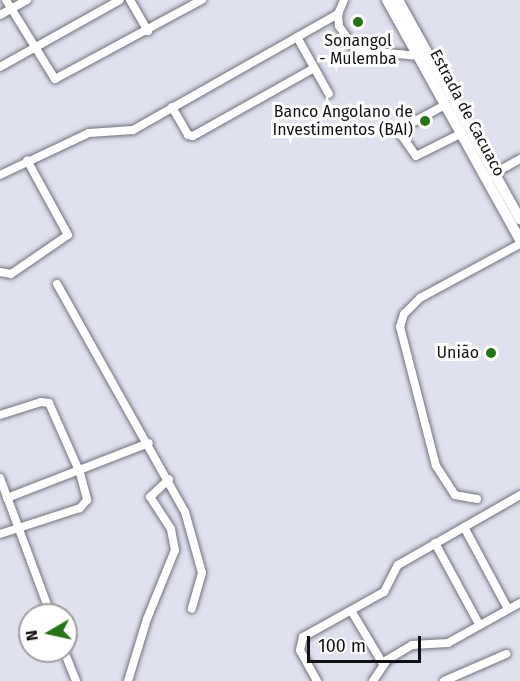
<!DOCTYPE html>
<html>
<head>
<meta charset="utf-8">
<style>
  body { margin:0 }
  #map { position:relative; width:520px; height:681px; overflow:hidden; background:#dfe1ee; font-family:"Fira Sans",sans-serif }
  div>[style] { position:absolute }
  .roads { filter:drop-shadow(0 0 2px #70727d) drop-shadow(0 0 2px #70727d) }
  .minor>* { height:8px; margin:-4px; padding:0 4px; transform-origin:4px; border-radius:4px; background:#fff }
  .major>* { height:10px; margin:-5px; padding:0 5px; transform-origin:5px; border-radius:5px; background:#fff }
  .dots>* { width:16px; height:16px; translate:-50% -50%; box-sizing:border-box; border:3px solid #fff; border-radius:50% }
  span { translate:-50% -50%; white-space:nowrap; text-align:center; line-height:1.15; -webkit-text-stroke:6px #fff; paint-order:stroke }
  .poi-label { font-size:16px; color:#101015 }
  .right { translate:-100% -50%; text-align:right }
  .street-label { font-size:16px; color:#101015 }
  .north { position:absolute; left:18px; top:603px; width:60px; height:60px; box-sizing:border-box; background:#fff; border:2px solid #9f9fa1; border-radius:50%; rotate:261deg; font-size:16px; font-weight:700; line-height:24px; text-align:center; color:#101015 }
  .north::after { content:''; display:block; margin:auto; width:21px; height:27px; background:#277317; clip-path:polygon(50% 0,100% 100%,50% 72%,0 100%) }
  .scale { position:absolute; left:307px; top:636px; width:114px; height:27px; box-sizing:border-box; border:3px solid #101015; border-top:0; padding-left:8px; font-size:18px; line-height:21px; white-space:nowrap; color:#101015; -webkit-text-stroke:4px #fff; paint-order:stroke }
</style>
</head>
<body>
<div id="map">
  <div class="roads">
    <div class="minor">
      <i style="left:6px;top:0;width:93px;rotate:58.2deg"></i>
      <i style="left:55px;top:79px;width:167px;rotate:-28.3deg"></i>
      <i style="left:130px;top:0;width:36px;rotate:60deg"></i>
      <i style="left:344px;top:0;width:15px;rotate:113deg"></i>
      <i style="left:338px;top:14px;width:12px;rotate:85deg"></i>
      <i style="left:339px;top:26px;width:29px;rotate:55deg"></i>
      <i style="left:356px;top:50px;width:63px;rotate:5.4deg"></i>
      <i style="left:0;top:15px;width:31px;rotate:-29deg"></i>
      <i style="left:297px;top:37px;width:65px;rotate:60.7deg"></i>
      <i style="left:0;top:67px;width:137px;rotate:-29.2deg"></i>
      <i style="left:445px;top:105px;width:44px;rotate:151.7deg"></i>
      <i style="left:406px;top:126px;width:11px;rotate:112deg"></i>
      <i style="left:402px;top:136px;width:24px;rotate:55deg"></i>
      <i style="left:416px;top:156px;width:49px;rotate:-26.6deg"></i>
      <i style="left:172px;top:107px;width:32px;rotate:60deg"></i>
      <i style="left:188px;top:135px;width:5px;rotate:11deg"></i>
      <i style="left:193px;top:136px;width:139px;rotate:-29.3deg"></i>
      <i style="left:493px;top:174px;width:31px;rotate:-29deg"></i>
      <i style="left:0;top:175px;width:98px;rotate:-25.3deg"></i>
      <i style="left:89px;top:133px;width:44px;rotate:-3.9deg"></i>
      <i style="left:133px;top:130px;width:236px;rotate:-29.5deg"></i>
      <i style="left:0;top:272px;width:11px;rotate:10deg"></i>
      <i style="left:11px;top:274px;width:69px;rotate:-34.4deg"></i>
      <i style="left:68px;top:235px;width:85px;rotate:-118.7deg"></i>
      <i style="left:57px;top:284px;width:261px;rotate:60.7deg"></i>
      <i style="left:185px;top:512px;width:63px;rotate:74.4deg"></i>
      <i style="left:202px;top:573px;width:37px;rotate:106deg"></i>
      <i style="left:0;top:415px;width:43px;rotate:-17.6deg"></i>
      <i style="left:41px;top:402px;width:8px;rotate:7deg"></i>
      <i style="left:49px;top:403px;width:77px;rotate:66.1deg"></i>
      <i style="left:80px;top:473px;width:28px;rotate:75deg"></i>
      <i style="left:87px;top:500px;width:11px;rotate:131deg"></i>
      <i style="left:80px;top:508px;width:84px;rotate:162deg"></i>
      <i style="left:0;top:478px;width:146px;rotate:69.6deg"></i>
      <i style="left:7px;top:498px;width:152px;rotate:-21.2deg"></i>
      <i style="left:477px;top:499px;width:22px;rotate:-170deg"></i>
      <i style="left:455px;top:495px;width:35px;rotate:-123deg"></i>
      <i style="left:436px;top:466px;width:144px;rotate:-104.5deg"></i>
      <i style="left:400px;top:327px;width:14px;rotate:-73deg"></i>
      <i style="left:404px;top:314px;width:23px;rotate:-45deg"></i>
      <i style="left:420px;top:298px;width:114px;rotate:-28.4deg"></i>
      <i style="left:464px;top:527px;width:93px;rotate:61.8deg"></i>
      <i style="left:435px;top:543px;width:92px;rotate:61.5deg"></i>
      <i style="left:352px;top:612px;width:61px;rotate:59.2deg"></i>
      <i style="left:64px;top:651px;width:32px;rotate:68deg"></i>
      <i style="left:128px;top:681px;width:65px;rotate:-73deg"></i>
      <i style="left:147px;top:619px;width:74px;rotate:-67.9deg"></i>
      <i style="left:175px;top:550px;width:21px;rotate:-101deg"></i>
      <i style="left:171px;top:529px;width:38px;rotate:-123deg"></i>
      <i style="left:150px;top:497px;width:26px;rotate:-43deg"></i>
      <i style="left:317px;top:681px;width:35px;rotate:-119deg"></i>
      <i style="left:300px;top:650px;width:13px;rotate:-77deg"></i>
      <i style="left:303px;top:637px;width:93px;rotate:-29.1deg"></i>
      <i style="left:384px;top:592px;width:30px;rotate:-63deg"></i>
      <i style="left:398px;top:565px;width:141px;rotate:-29.8deg"></i>
      <i style="left:373px;top:681px;width:25px;rotate:-56deg"></i>
      <i style="left:387px;top:660px;width:29px;rotate:-31deg"></i>
      <i style="left:412px;top:645px;width:36px;rotate:-3deg"></i>
      <i style="left:448px;top:643px;width:82px;rotate:-29.1deg"></i>
      <i style="left:444px;top:681px;width:68px;rotate:-23.5deg"></i>
    </div>
    <div class="major">
      <i style="left:387px;top:0;width:274px;rotate:61deg"></i>
      <i style="left:398px;top:0;width:251px;rotate:60.9deg"></i>
    </div>
  </div>
  <div class="dots">
    <i style="left:358px;top:22px;background:#277317"></i>
    <i style="left:425px;top:121px;background:#277317"></i>
    <i style="left:491px;top:353px;background:#277317"></i>
  </div>
  <div class="poi-label">
    <span style="left:358px;top:50px">Sonangol<br>- Mulemba</span>
    <span class="right" style="left:413px;top:121px">Banco Angolano de<br>Investimentos (BAI)</span>
    <span class="right" style="left:479px;top:353px">União</span>
  </div>
  <div class="street-label">
    <span style="left:467px;top:113px;rotate:62deg">Estrada de Cacuaco</span>
  </div>
  <div class="north">N</div>
  <div class="scale">100 m</div>
</div>
</body>
</html>
